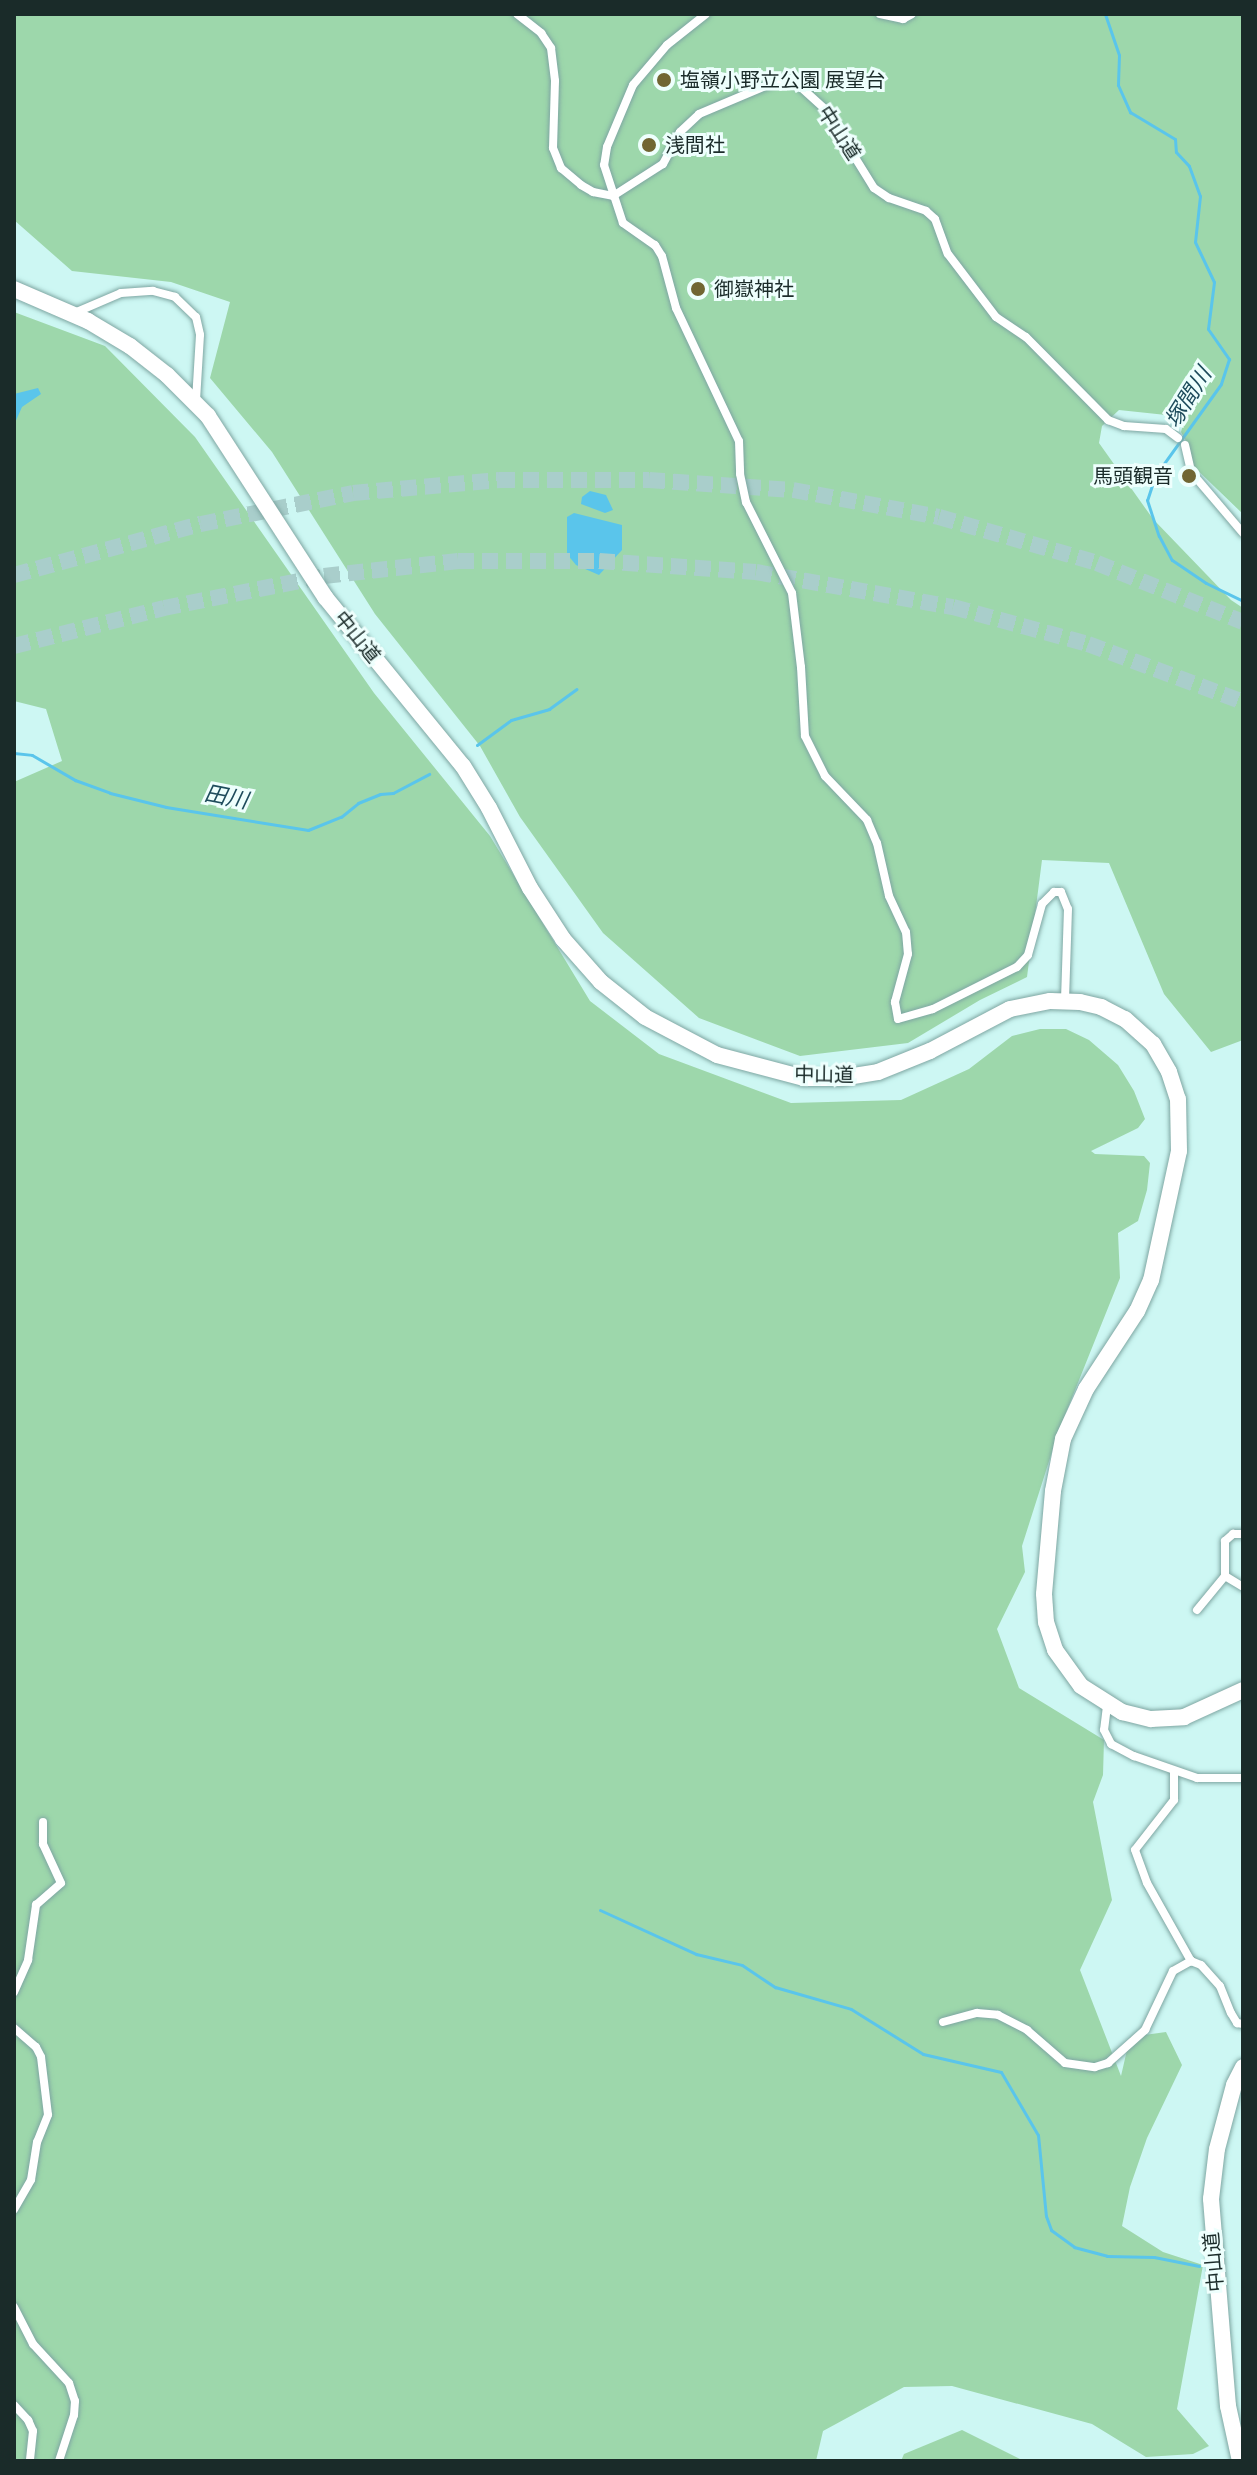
<!DOCTYPE html>
<html>
<head>
<meta charset="utf-8">
<style>
  body { margin:0 }
  #map { position:relative; width:1257px; height:2475px; overflow:hidden; background:#cdf7f3; font-family:"Nunito Sans","Noto Sans JP",sans-serif }
  div>[style] { position:absolute }
  .green>* { inset:0; background:#9dd7ab }
  .water>* { inset:0; background:#5ac5eb }
  .stream>* { height:3px; margin:-1.5px; padding:0 1.5px; transform-origin:1.5px; border-radius:1.5px; background:#5ac5eb }
  .highway-tunnel>* { height:16px; margin-top:-8px; transform-origin:0; background:repeating-linear-gradient(90deg,#a9cecb 0 16px,transparent 0 24px) }
  .roads { filter:drop-shadow(0 0 2px #7ea6a2) drop-shadow(0 0 2px #7ea6a2) }
  .street>* { height:8px; margin:-4px; padding:0 4px; transform-origin:4px; border-radius:4px; background:#fff }
  .highway>* { height:16px; margin:-8px; padding:0 8px; transform-origin:8px; border-radius:8px; background:#fff }
  .dots>* { width:22px; height:22px; translate:-50% -50%; box-sizing:border-box; border:4px solid #eefffd; border-radius:50% }
  span { translate:-50% -50%; white-space:nowrap; text-align:center; line-height:1.15; -webkit-text-stroke:6px #eefffd; paint-order:stroke }
  .poi-label { font-size:20px; color:#1a2b29 }
  .left { translate:0 -50%; text-align:left }
  .right { translate:-100% -50%; text-align:right }
  .street-label { font-size:20px; color:#1a2b29 }
  .water-label { font-size:22px; color:#1e4c5c; font-style:italic }
  .frame { position:absolute; inset:0; border:16px solid #1a2b29; pointer-events:none }
</style>
</head>
<body>
<div id="map">
  <div class="green">
    <i style="clip-path:polygon(14px 14px,1243px 14px,1243px 514px,1191px 464px,1190px 448px,1181px 432px,1185px 417px,1119px 410px,1102px 426px,1099px 443px,1153px 519px,1231px 600px,1243px 608px,1243px 1040px,1211px 1052px,1164px 994px,1109px 863px,1042px 860px,1027px 977px,980px 1000px,908px 1043px,800px 1056px,699px 1018px,603px 933px,520px 817px,480px 746px,375px 614px,272px 452px,210px 378px,230px 302px,171px 282px,72px 271px,14px 220px)"></i>
    <i style="clip-path:polygon(14px 312px,105px 346px,195px 437px,374px 693px,490px 836px,590px 1001px,659px 1054px,791px 1103px,901px 1100px,969px 1069px,1012px 1036px,1040px 1029px,1066px 1029px,1089px 1040px,1118px 1065px,1134px 1091px,1145px 1119px,1138px 1128px,1091px 1151px,1095px 1154px,1144px 1156px,1150px 1163px,1147px 1190px,1138px 1221px,1118px 1233px,1120px 1278px,1059px 1430px,1022px 1546px,1025px 1572px,997px 1629px,1019px 1688px,1104px 1740px,1103px 1775px,1093px 1802px,1112px 1900px,1080px 1970px,1121px 2076px,1130px 2037px,1166px 2032px,1182px 2065px,1147px 2138px,1130px 2187px,1122px 2226px,1163px 2252px,1203px 2265px,1177px 2409px,1209px 2446px,1193px 2454px,1146px 2457px,1092px 2424px,952px 2386px,904px 2387px,823px 2431px,816px 2461px,14px 2461px,14px 782px,62px 761px,46px 709px,14px 701px)"></i>
    <i style="clip-path:polygon(962px 2430px,1024px 2461px,901px 2461px,904px 2454px)"></i>
  </div>
  <div class="water">
    <i style="clip-path:polygon(38px 388px,41px 394px,22px 407px,14px 425px,14px 394px)"></i>
    <i style="clip-path:polygon(590px 491px,606px 495px,613px 510px,605px 513px,581px 504px,582px 497px)"></i>
    <i style="clip-path:polygon(574px 513px,622px 525px,622px 550px,599px 575px,576px 565px,567px 554px,567px 517px)"></i>
  </div>
  <div class="stream">
    <i style="left:1105px;top:14px;width:43px;rotate:71.1deg"></i>
    <i style="left:1119px;top:55px;width:30px;rotate:92deg"></i>
    <i style="left:1118px;top:85px;width:30px;rotate:66deg"></i>
    <i style="left:1130px;top:112px;width:52px;rotate:31deg"></i>
    <i style="left:1175px;top:139px;width:13px;rotate:86deg"></i>
    <i style="left:1176px;top:152px;width:19px;rotate:47deg"></i>
    <i style="left:1189px;top:166px;width:32px;rotate:70deg"></i>
    <i style="left:1200px;top:196px;width:46px;rotate:96.2deg"></i>
    <i style="left:1195px;top:242px;width:44px;rotate:64.6deg"></i>
    <i style="left:1214px;top:282px;width:47px;rotate:97.3deg"></i>
    <i style="left:1208px;top:329px;width:37px;rotate:55deg"></i>
    <i style="left:1229px;top:359px;width:26px;rotate:108deg"></i>
    <i style="left:1221px;top:384px;width:113px;rotate:125.7deg"></i>
    <i style="left:1155px;top:476px;width:25px;rotate:108deg"></i>
    <i style="left:1147px;top:500px;width:38px;rotate:72deg"></i>
    <i style="left:1159px;top:536px;width:27px;rotate:62deg"></i>
    <i style="left:1172px;top:560px;width:41px;rotate:34.1deg"></i>
    <i style="left:1206px;top:583px;width:41px;rotate:25.9deg"></i>
    <i style="left:477px;top:745px;width:42px;rotate:-36.3deg"></i>
    <i style="left:511px;top:720px;width:40px;rotate:-16deg"></i>
    <i style="left:549px;top:709px;width:34px;rotate:-36deg"></i>
    <i style="left:14px;top:753px;width:18px;rotate:6deg"></i>
    <i style="left:32px;top:755px;width:50px;rotate:30.2deg"></i>
    <i style="left:75px;top:780px;width:37px;rotate:20deg"></i>
    <i style="left:110px;top:793px;width:58px;rotate:14deg"></i>
    <i style="left:166px;top:807px;width:144px;rotate:9.2deg"></i>
    <i style="left:308px;top:830px;width:35px;rotate:-22deg"></i>
    <i style="left:341px;top:817px;width:22px;rotate:-39deg"></i>
    <i style="left:358px;top:803px;width:24px;rotate:-22deg"></i>
    <i style="left:380px;top:794px;width:13px;rotate:-4deg"></i>
    <i style="left:393px;top:793px;width:41px;rotate:-27.8deg"></i>
    <i style="left:600px;top:1910px;width:106px;rotate:24.6deg"></i>
    <i style="left:696px;top:1954px;width:47px;rotate:13.4deg"></i>
    <i style="left:742px;top:1965px;width:40px;rotate:34deg"></i>
    <i style="left:775px;top:1987px;width:79px;rotate:16.1deg"></i>
    <i style="left:851px;top:2009px;width:85px;rotate:32deg"></i>
    <i style="left:923px;top:2054px;width:80px;rotate:13deg"></i>
    <i style="left:1001px;top:2072px;width:73px;rotate:59.6deg"></i>
    <i style="left:1038px;top:2135px;width:81px;rotate:84.4deg"></i>
    <i style="left:1046px;top:2216px;width:15px;rotate:70deg"></i>
    <i style="left:1051px;top:2230px;width:29px;rotate:36deg"></i>
    <i style="left:1074px;top:2247px;width:34px;rotate:15deg"></i>
    <i style="left:1107px;top:2256px;width:47px;rotate:1.2deg"></i>
    <i style="left:1154px;top:2257px;width:46px;rotate:11.3deg"></i>
  </div>
  <div class="highway-tunnel">
    <i style="left:14px;top:575px;width:194px;rotate:-15.3deg"></i>
    <i style="left:201px;top:524px;width:155px;rotate:-11.5deg"></i>
    <i style="left:353px;top:493px;width:147px;rotate:-5.1deg"></i>
    <i style="left:499px;top:480px;width:150px"></i>
    <i style="left:649px;top:480px;width:144px;rotate:4deg"></i>
    <i style="left:793px;top:490px;width:148px;rotate:10.5deg"></i>
    <i style="left:939px;top:517px;width:165px;rotate:16.2deg"></i>
    <i style="left:1097px;top:563px;width:157px;rotate:22deg"></i>
    <i style="left:14px;top:646px;width:155px;rotate:-14.2deg"></i>
    <i style="left:164px;top:608px;width:163px;rotate:-11.3deg"></i>
    <i style="left:324px;top:576px;width:135px;rotate:-6.4deg"></i>
    <i style="left:458px;top:561px;width:141px"></i>
    <i style="left:599px;top:561px;width:157px;rotate:4deg"></i>
    <i style="left:756px;top:572px;width:200px;rotate:10.1deg"></i>
    <i style="left:953px;top:607px;width:140px;rotate:15.3deg"></i>
    <i style="left:1088px;top:644px;width:165px;rotate:20.5deg"></i>
  </div>
  <div class="roads">
    <div class="street">
      <i style="left:517px;top:14px;width:31px;rotate:38deg"></i>
      <i style="left:541px;top:33px;width:18px;rotate:56deg"></i>
      <i style="left:551px;top:48px;width:33px;rotate:83deg"></i>
      <i style="left:555px;top:81px;width:67px;rotate:91.7deg"></i>
      <i style="left:553px;top:148px;width:22px;rotate:68deg"></i>
      <i style="left:561px;top:168px;width:26px;rotate:40deg"></i>
      <i style="left:581px;top:185px;width:14px;rotate:30deg"></i>
      <i style="left:593px;top:192px;width:20px;rotate:11deg"></i>
      <i style="left:613px;top:196px;width:59px;rotate:-32.6deg"></i>
      <i style="left:663px;top:164px;width:36px;rotate:-62deg"></i>
      <i style="left:680px;top:132px;width:26px;rotate:-43deg"></i>
      <i style="left:699px;top:114px;width:90px;rotate:-22.9deg"></i>
      <i style="left:782px;top:79px;width:12px;rotate:9deg"></i>
      <i style="left:794px;top:81px;width:42px;rotate:42.1deg"></i>
      <i style="left:825px;top:109px;width:93px;rotate:58.2deg"></i>
      <i style="left:874px;top:188px;width:18px;rotate:34deg"></i>
      <i style="left:889px;top:198px;width:39px;rotate:19deg"></i>
      <i style="left:926px;top:211px;width:12px;rotate:42deg"></i>
      <i style="left:935px;top:219px;width:37px;rotate:70deg"></i>
      <i style="left:948px;top:254px;width:79px;rotate:52.7deg"></i>
      <i style="left:996px;top:317px;width:36px;rotate:34deg"></i>
      <i style="left:1026px;top:337px;width:117px;rotate:45.3deg"></i>
      <i style="left:1108px;top:420px;width:17px;rotate:21deg"></i>
      <i style="left:1124px;top:426px;width:42px;rotate:4.1deg"></i>
      <i style="left:1166px;top:429px;width:15px;rotate:37deg"></i>
      <i style="left:706px;top:14px;width:50px;rotate:141.5deg"></i>
      <i style="left:667px;top:45px;width:52px;rotate:130.4deg"></i>
      <i style="left:633px;top:85px;width:67px;rotate:112.8deg"></i>
      <i style="left:607px;top:147px;width:18px;rotate:99deg"></i>
      <i style="left:604px;top:165px;width:61px;rotate:71.9deg"></i>
      <i style="left:623px;top:223px;width:39px;rotate:35deg"></i>
      <i style="left:655px;top:245px;width:13px;rotate:58deg"></i>
      <i style="left:662px;top:256px;width:54px;rotate:74.9deg"></i>
      <i style="left:676px;top:308px;width:147px;rotate:64.7deg"></i>
      <i style="left:739px;top:441px;width:33px;rotate:88deg"></i>
      <i style="left:740px;top:474px;width:29px;rotate:78deg"></i>
      <i style="left:746px;top:502px;width:102px;rotate:63.2deg"></i>
      <i style="left:792px;top:593px;width:75px;rotate:83.1deg"></i>
      <i style="left:801px;top:667px;width:69px;rotate:86.7deg"></i>
      <i style="left:805px;top:736px;width:45px;rotate:63.4deg"></i>
      <i style="left:825px;top:776px;width:61px;rotate:46.3deg"></i>
      <i style="left:867px;top:820px;width:25px;rotate:67deg"></i>
      <i style="left:877px;top:843px;width:54px;rotate:77.2deg"></i>
      <i style="left:889px;top:896px;width:40px;rotate:65deg"></i>
      <i style="left:906px;top:932px;width:22px;rotate:85deg"></i>
      <i style="left:908px;top:954px;width:50px;rotate:105.2deg"></i>
      <i style="left:895px;top:1002px;width:17px;rotate:80deg"></i>
      <i style="left:898px;top:1019px;width:36px;rotate:-16deg"></i>
      <i style="left:933px;top:1009px;width:94px;rotate:-26.6deg"></i>
      <i style="left:1017px;top:967px;width:16px;rotate:-47deg"></i>
      <i style="left:1028px;top:955px;width:53px;rotate:-74.6deg"></i>
      <i style="left:1042px;top:904px;width:17px;rotate:-45deg"></i>
      <i style="left:1054px;top:892px;width:7px"></i>
      <i style="left:1061px;top:892px;width:18px;rotate:68deg"></i>
      <i style="left:1068px;top:909px;width:91px;rotate:91.9deg"></i>
      <i style="left:880px;top:14px;width:24px;rotate:12deg"></i>
      <i style="left:903px;top:19px;width:10px;rotate:-29deg"></i>
      <i style="left:72px;top:314px;width:53px;rotate:-23.2deg"></i>
      <i style="left:121px;top:293px;width:32px;rotate:-4deg"></i>
      <i style="left:153px;top:291px;width:23px;rotate:15deg"></i>
      <i style="left:175px;top:297px;width:29px;rotate:44deg"></i>
      <i style="left:196px;top:317px;width:18px;rotate:77deg"></i>
      <i style="left:200px;top:335px;width:66px;rotate:93.5deg"></i>
      <i style="left:1185px;top:445px;width:28px;rotate:77deg"></i>
      <i style="left:1191px;top:472px;width:80px;rotate:49.6deg"></i>
      <i style="left:1225px;top:1576px;width:21px;rotate:31deg"></i>
      <i style="left:1197px;top:1610px;width:44px;rotate:-50.5deg"></i>
      <i style="left:1225px;top:1576px;width:35px;rotate:-90deg"></i>
      <i style="left:1225px;top:1541px;width:11px;rotate:-41deg"></i>
      <i style="left:1233px;top:1534px;width:10px"></i>
      <i style="left:1107px;top:1706px;width:24px;rotate:97deg"></i>
      <i style="left:1104px;top:1730px;width:16px;rotate:63deg"></i>
      <i style="left:1111px;top:1744px;width:26px;rotate:28deg"></i>
      <i style="left:1134px;top:1756px;width:67px;rotate:19.2deg"></i>
      <i style="left:1197px;top:1778px;width:46px"></i>
      <i style="left:1174px;top:1771px;width:29px;rotate:90deg"></i>
      <i style="left:1174px;top:1800px;width:63px;rotate:128deg"></i>
      <i style="left:1135px;top:1850px;width:35px;rotate:70deg"></i>
      <i style="left:1147px;top:1883px;width:90px;rotate:60.6deg"></i>
      <i style="left:14px;top:1992px;width:35px;rotate:-66deg"></i>
      <i style="left:28px;top:1960px;width:56px;rotate:-81.7deg"></i>
      <i style="left:36px;top:1905px;width:33px;rotate:-41deg"></i>
      <i style="left:61px;top:1883px;width:43px;rotate:-114.8deg"></i>
      <i style="left:43px;top:1844px;width:22px;rotate:-90deg"></i>
      <i style="left:943px;top:2022px;width:35px;rotate:-15deg"></i>
      <i style="left:977px;top:2013px;width:21px;rotate:5deg"></i>
      <i style="left:998px;top:2015px;width:33px;rotate:27deg"></i>
      <i style="left:1027px;top:2030px;width:50px;rotate:41deg"></i>
      <i style="left:1065px;top:2063px;width:30px;rotate:8deg"></i>
      <i style="left:1095px;top:2067px;width:14px;rotate:-17deg"></i>
      <i style="left:1108px;top:2063px;width:50px;rotate:-41.7deg"></i>
      <i style="left:1145px;top:2030px;width:65px;rotate:-64.6deg"></i>
      <i style="left:1173px;top:1971px;width:21px;rotate:-29deg"></i>
      <i style="left:1191px;top:1961px;width:11px;rotate:22deg"></i>
      <i style="left:1201px;top:1965px;width:28px;rotate:48deg"></i>
      <i style="left:1220px;top:1986px;width:29px;rotate:68deg"></i>
      <i style="left:1231px;top:2013px;width:12px;rotate:59deg"></i>
      <i style="left:1237px;top:2023px;width:6px;rotate:9deg"></i>
      <i style="left:14px;top:2028px;width:29px;rotate:41deg"></i>
      <i style="left:36px;top:2047px;width:11px;rotate:63deg"></i>
      <i style="left:41px;top:2057px;width:58px;rotate:83.1deg"></i>
      <i style="left:48px;top:2115px;width:29px;rotate:112deg"></i>
      <i style="left:37px;top:2142px;width:38px;rotate:99deg"></i>
      <i style="left:31px;top:2180px;width:34px;rotate:120deg"></i>
      <i style="left:14px;top:2307px;width:42px;rotate:62.8deg"></i>
      <i style="left:33px;top:2344px;width:53px;rotate:47.3deg"></i>
      <i style="left:69px;top:2383px;width:19px;rotate:72deg"></i>
      <i style="left:75px;top:2401px;width:14px;rotate:94deg"></i>
      <i style="left:74px;top:2415px;width:48px;rotate:108.1deg"></i>
      <i style="left:14px;top:2405px;width:21px;rotate:47deg"></i>
      <i style="left:28px;top:2420px;width:12px;rotate:66deg"></i>
      <i style="left:33px;top:2431px;width:30px;rotate:96deg"></i>
    </div>
    <div class="highway">
      <i style="left:14px;top:289px;width:81px;rotate:23.4deg"></i>
      <i style="left:88px;top:321px;width:49px;rotate:30.8deg"></i>
      <i style="left:130px;top:346px;width:47px;rotate:38.1deg"></i>
      <i style="left:167px;top:375px;width:58px;rotate:45deg"></i>
      <i style="left:208px;top:416px;width:216px;rotate:57.1deg"></i>
      <i style="left:325px;top:597px;width:218px;rotate:50.8deg"></i>
      <i style="left:463px;top:766px;width:49px;rotate:58.2deg"></i>
      <i style="left:489px;top:808px;width:90px;rotate:62.9deg"></i>
      <i style="left:530px;top:888px;width:61px;rotate:57.1deg"></i>
      <i style="left:563px;top:939px;width:57px;rotate:48.5deg"></i>
      <i style="left:601px;top:982px;width:56px;rotate:38.5deg"></i>
      <i style="left:645px;top:1017px;width:81px;rotate:27.8deg"></i>
      <i style="left:717px;top:1055px;width:90px;rotate:14.8deg"></i>
      <i style="left:804px;top:1078px;width:37px"></i>
      <i style="left:841px;top:1078px;width:37px;rotate:-9deg"></i>
      <i style="left:878px;top:1072px;width:56px;rotate:-22deg"></i>
      <i style="left:930px;top:1051px;width:90px;rotate:-27.7deg"></i>
      <i style="left:1010px;top:1009px;width:41px;rotate:-11.3deg"></i>
      <i style="left:1050px;top:1001px;width:30px;rotate:2deg"></i>
      <i style="left:1080px;top:1002px;width:22px;rotate:13deg"></i>
      <i style="left:1101px;top:1007px;width:27px;rotate:27deg"></i>
      <i style="left:1125px;top:1019px;width:38px;rotate:42deg"></i>
      <i style="left:1153px;top:1044px;width:32px;rotate:60deg"></i>
      <i style="left:1169px;top:1072px;width:28px;rotate:72deg"></i>
      <i style="left:1178px;top:1099px;width:52px;rotate:88.9deg"></i>
      <i style="left:1179px;top:1151px;width:132px;rotate:102.2deg"></i>
      <i style="left:1151px;top:1280px;width:34px;rotate:114deg"></i>
      <i style="left:1137px;top:1311px;width:93px;rotate:123.2deg"></i>
      <i style="left:1086px;top:1389px;width:55px;rotate:114.7deg"></i>
      <i style="left:1063px;top:1439px;width:53px;rotate:100.9deg"></i>
      <i style="left:1053px;top:1491px;width:103px;rotate:95deg"></i>
      <i style="left:1044px;top:1594px;width:28px;rotate:86deg"></i>
      <i style="left:1046px;top:1622px;width:29px;rotate:72deg"></i>
      <i style="left:1055px;top:1650px;width:44px;rotate:54.2deg"></i>
      <i style="left:1081px;top:1686px;width:49px;rotate:32.4deg"></i>
      <i style="left:1122px;top:1712px;width:30px;rotate:14deg"></i>
      <i style="left:1151px;top:1719px;width:33px;rotate:-3deg"></i>
      <i style="left:1184px;top:1717px;width:65px;rotate:-24.6deg"></i>
      <i style="left:1240px;top:2461px;width:56px;rotate:-102.3deg"></i>
      <i style="left:1228px;top:2406px;width:208px;rotate:-94.7deg"></i>
      <i style="left:1211px;top:2199px;width:50px;rotate:-83.2deg"></i>
      <i style="left:1217px;top:2149px;width:66px;rotate:-75.1deg"></i>
      <i style="left:1234px;top:2085px;width:20px;rotate:-63deg"></i>
    </div>
  </div>
  <div class="dots">
    <i style="left:664px;top:80px;background:#716633"></i>
    <i style="left:649px;top:145px;background:#716633"></i>
    <i style="left:698px;top:289px;background:#716633"></i>
    <i style="left:1189px;top:476px;background:#716633"></i>
  </div>
  <div class="poi-label">
    <span class="left" style="left:680px;top:80px">塩嶺小野立公園 展望台</span>
    <span class="left" style="left:665px;top:145px">浅間社</span>
    <span class="left" style="left:714px;top:289px">御嶽神社</span>
    <span class="right" style="left:1173px;top:476px">馬頭観音</span>
  </div>
  <div class="street-label">
    <span style="left:839px;top:133px;rotate:57deg">中山道</span>
    <span style="left:357px;top:637px;rotate:51deg">中山道</span>
    <span style="left:824px;top:1075px;rotate:1deg">中山道</span>
    <span style="left:1214px;top:2262px;rotate:-95deg">中山道</span>
  </div>
  <div class="water-label">
    <span style="left:1189px;top:398px;rotate:-58deg">塚間川</span>
    <span style="left:226px;top:798px;rotate:11deg">田川</span>
  </div>
  <div class="frame"></div>
</div>
</body>
</html>
